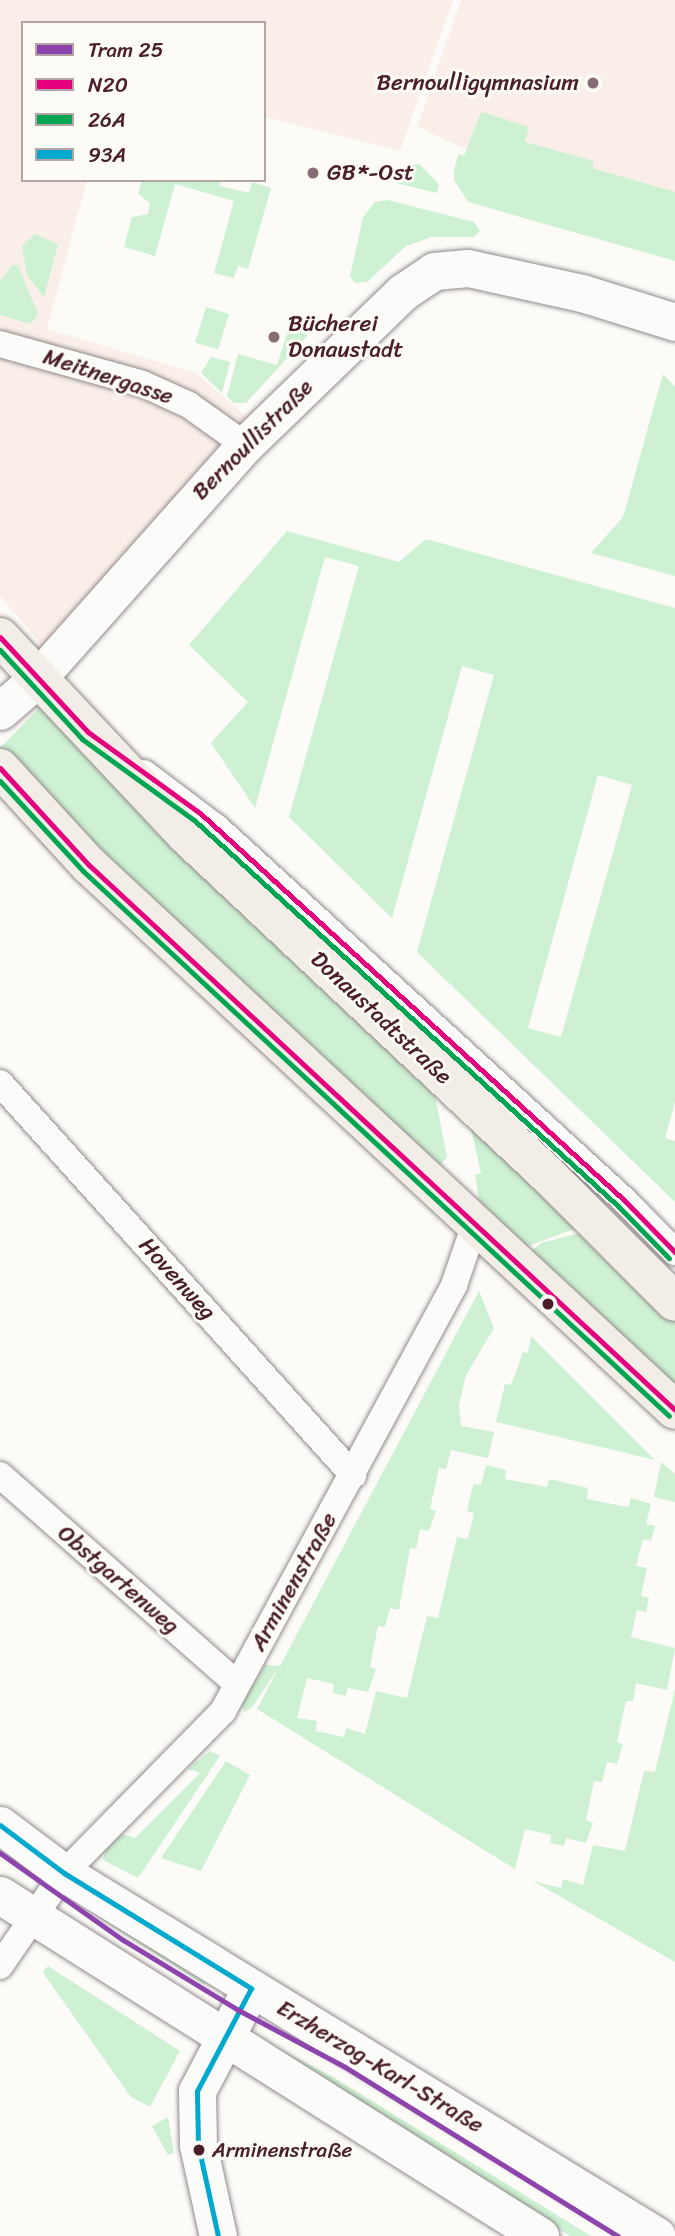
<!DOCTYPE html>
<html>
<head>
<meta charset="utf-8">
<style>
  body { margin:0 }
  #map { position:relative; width:675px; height:2236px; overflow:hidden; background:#fcfbf8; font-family:Sriracha,sans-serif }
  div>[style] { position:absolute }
  .built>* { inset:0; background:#f9efe8 }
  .green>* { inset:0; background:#cdf1d2; transform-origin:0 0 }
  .roads { filter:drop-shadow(0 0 2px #928a8b) drop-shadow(0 0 2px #928a8b) }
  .street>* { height:26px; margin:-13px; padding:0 13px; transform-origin:13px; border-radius:13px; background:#fbfbf9 }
  .secondary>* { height:37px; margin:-18.5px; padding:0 18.5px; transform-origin:18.5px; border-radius:18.5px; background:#fbfbf9 }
  .primary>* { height:38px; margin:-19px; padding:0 19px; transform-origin:19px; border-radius:19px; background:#f2eee7 }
  .bus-1>* { height:5px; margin:-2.5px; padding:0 2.5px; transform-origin:2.5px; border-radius:2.5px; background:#e5007d }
  .bus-2>* { height:5px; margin:-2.5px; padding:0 2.5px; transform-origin:2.5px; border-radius:2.5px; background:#00a651 }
  .bus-3>* { height:5px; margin:-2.5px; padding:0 2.5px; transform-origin:2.5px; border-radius:2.5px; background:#00a9ce }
  .tram-1>* { height:5px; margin:-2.5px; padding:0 2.5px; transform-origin:2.5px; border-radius:2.5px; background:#8e44ad }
  .dots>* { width:19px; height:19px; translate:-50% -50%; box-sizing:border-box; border:4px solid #fdfcf7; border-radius:50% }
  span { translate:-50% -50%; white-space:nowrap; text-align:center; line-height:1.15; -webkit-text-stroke:6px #fdfcf7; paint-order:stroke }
  .bus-label { font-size:21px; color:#4a1f2b }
  .left { translate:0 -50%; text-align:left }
  .poi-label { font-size:23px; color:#4a1f2b }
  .right { translate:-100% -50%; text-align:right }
  .street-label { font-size:23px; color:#4a1f2b }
  .legend { position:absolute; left:21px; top:21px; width:245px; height:161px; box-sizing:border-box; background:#fdfcf7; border:2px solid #b5a4a5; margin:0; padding:9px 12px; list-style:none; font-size:21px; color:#4a1f2b }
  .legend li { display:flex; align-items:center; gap:14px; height:35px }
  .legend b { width:35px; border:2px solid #b5a4a5 }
</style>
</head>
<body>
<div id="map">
  <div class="built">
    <i style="clip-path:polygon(0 0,453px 0,400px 151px,264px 117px,264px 23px,23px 23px,23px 180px,87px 180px,47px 329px,196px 373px,259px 427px,49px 654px,0 596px)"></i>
    <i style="clip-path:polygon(461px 0,675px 0,675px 243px,417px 127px)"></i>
  </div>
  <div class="green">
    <i style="clip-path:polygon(481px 112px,529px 127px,525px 142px,594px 161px,592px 168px,675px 192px,675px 261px,468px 202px,454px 180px,454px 169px,459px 154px,464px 156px)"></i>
    <i style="clip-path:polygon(419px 164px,439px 184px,437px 193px,396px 183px,410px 166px)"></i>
    <i style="clip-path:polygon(142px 180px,221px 180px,220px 186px,249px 193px,252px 182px,271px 188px,248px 269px,238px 266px,234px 278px,214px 273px,234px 201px,175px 184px,155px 256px,124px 247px,132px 217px,148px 214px,150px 203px,138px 194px)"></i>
    <i style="clip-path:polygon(388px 200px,474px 222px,480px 231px,474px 237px,432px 237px,406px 246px,367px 282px,355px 283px,350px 276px,363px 217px,375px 202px)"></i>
    <i style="clip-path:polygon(35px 234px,58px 244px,44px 297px,27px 275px,22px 246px)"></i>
    <i style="clip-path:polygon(12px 265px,18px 265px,38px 314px,31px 324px,0 315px,0 281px)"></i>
    <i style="left:206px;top:307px;width:24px;height:37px;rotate:17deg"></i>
    <i style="clip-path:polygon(290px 324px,308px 329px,307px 336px,246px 403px,234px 403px,227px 396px,238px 354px,277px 365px)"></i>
    <i style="clip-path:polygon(211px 357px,230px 362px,222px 393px,201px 373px)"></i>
    <i style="clip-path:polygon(663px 374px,675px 387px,675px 576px,591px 553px,623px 517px)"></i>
    <i style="clip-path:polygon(evenodd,287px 531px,399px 562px,426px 539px,675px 608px,675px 1102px,665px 1138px,675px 1141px,675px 1202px,417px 952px,494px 675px,462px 666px,392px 918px,289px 817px,359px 566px,325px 557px,255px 808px,211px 743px,248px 702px,189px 645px,287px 531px,598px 775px,632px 785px,561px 1037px,528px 1028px,598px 775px)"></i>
    <i style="clip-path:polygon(40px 707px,435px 1095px,447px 1158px,438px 1167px,81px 831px,0 748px)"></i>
    <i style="clip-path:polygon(469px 1120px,582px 1226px,520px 1249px,482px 1218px,475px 1175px,481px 1173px)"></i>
    <i style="clip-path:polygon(588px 1231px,675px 1319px,675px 1396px,526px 1257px,541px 1243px)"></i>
    <i style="clip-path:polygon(479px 1291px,494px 1328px,466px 1375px,459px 1405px,461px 1426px,494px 1432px,488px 1458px,451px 1450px,446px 1469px,439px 1468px,430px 1509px,436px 1511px,429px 1531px,420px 1529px,416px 1549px,410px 1548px,399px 1610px,390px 1608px,385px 1627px,378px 1626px,370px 1667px,376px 1669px,368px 1692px,348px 1688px,346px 1696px,333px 1693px,334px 1684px,307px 1678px,297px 1718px,317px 1721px,316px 1731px,344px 1737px,346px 1728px,365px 1734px,376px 1691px,407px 1698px,427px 1616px,438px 1618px,457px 1537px,468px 1539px,474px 1513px,467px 1511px,472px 1489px,474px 1484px,481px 1485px,486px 1465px,506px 1470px,505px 1479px,547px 1487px,549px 1479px,588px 1488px,587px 1499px,628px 1507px,631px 1498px,651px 1504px,646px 1524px,655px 1526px,653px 1534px,651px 1541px,643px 1539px,636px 1566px,647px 1568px,641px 1596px,649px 1598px,646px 1612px,637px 1610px,631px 1637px,675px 1648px,667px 1690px,636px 1683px,633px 1701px,626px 1701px,617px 1742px,623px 1744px,617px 1764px,607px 1762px,602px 1782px,594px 1781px,586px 1820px,593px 1823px,586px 1843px,566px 1838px,564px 1846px,550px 1843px,551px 1835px,525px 1829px,515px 1869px,257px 1709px,279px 1667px,253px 1706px,245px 1712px,241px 1705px,265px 1665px,280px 1666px)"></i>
    <i style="clip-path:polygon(531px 1336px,655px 1460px,496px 1422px,505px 1384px,511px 1385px,523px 1352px,528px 1353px)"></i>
    <i style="clip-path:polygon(661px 1462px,675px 1474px,675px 1502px,654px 1497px)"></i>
    <i style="clip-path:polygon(675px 1689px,675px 1962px,533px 1881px,561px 1888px,563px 1879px,583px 1885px,593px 1845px,625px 1851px,644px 1771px,655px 1772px)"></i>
    <i style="clip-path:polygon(210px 1751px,220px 1756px,138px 1878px,103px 1860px,105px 1850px,120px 1833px,135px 1838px,200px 1773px,188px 1769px)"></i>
    <i style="clip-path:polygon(226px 1761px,250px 1775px,201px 1871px,161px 1858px)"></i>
    <i style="left:103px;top:1910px;width:126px;height:8px;rotate:33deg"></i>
    <i style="clip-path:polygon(48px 1966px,180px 2051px,150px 2107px,131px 2097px,46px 1977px,43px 1971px)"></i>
    <i style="clip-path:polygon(268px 2043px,333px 2077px,591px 2236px,570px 2236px,301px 2069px)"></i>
    <i style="clip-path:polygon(168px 2117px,174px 2153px,168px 2155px,152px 2126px)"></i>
  </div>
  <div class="roads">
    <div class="street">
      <i style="left:0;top:344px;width:148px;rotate:15.6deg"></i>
      <i style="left:143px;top:384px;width:51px;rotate:24.5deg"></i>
      <i style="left:189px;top:405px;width:69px;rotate:35.5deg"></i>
      <i style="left:144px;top:773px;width:91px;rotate:37deg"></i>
      <i style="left:217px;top:828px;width:551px;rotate:42.43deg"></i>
      <i style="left:624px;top:1200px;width:73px;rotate:45.6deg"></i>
      <i style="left:0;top:1083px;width:528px;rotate:48deg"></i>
      <i style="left:0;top:1475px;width:316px;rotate:41.4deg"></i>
      <i style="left:0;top:1966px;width:113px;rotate:-55.5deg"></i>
      <i style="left:64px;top:1873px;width:227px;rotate:-45.5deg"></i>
      <i style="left:223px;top:1711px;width:485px;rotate:-61.5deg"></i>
      <i style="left:454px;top:1285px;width:65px;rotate:-71deg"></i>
    </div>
    <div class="secondary">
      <i style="left:0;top:711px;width:49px;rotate:-40.9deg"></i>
      <i style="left:37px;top:679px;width:313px;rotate:-48.4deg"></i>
      <i style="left:245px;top:445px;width:220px;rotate:-44.1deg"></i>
      <i style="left:403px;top:292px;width:37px;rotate:-34deg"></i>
      <i style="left:434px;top:271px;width:34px;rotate:-5deg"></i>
      <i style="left:468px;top:268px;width:117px;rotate:12.4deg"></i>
      <i style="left:582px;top:293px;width:97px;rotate:17.3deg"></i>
      <i style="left:0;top:1825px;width:80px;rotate:36.9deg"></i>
      <i style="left:64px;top:1873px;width:695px;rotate:31.47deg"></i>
      <i style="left:0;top:1895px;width:639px;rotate:32.27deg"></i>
      <i style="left:218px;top:2236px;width:93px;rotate:-102.4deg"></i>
      <i style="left:198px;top:2145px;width:54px;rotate:-91.1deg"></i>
      <i style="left:197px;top:2091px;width:116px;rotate:-62.3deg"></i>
    </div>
    <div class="primary">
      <i style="left:0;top:637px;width:273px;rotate:46.8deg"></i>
      <i style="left:187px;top:836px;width:492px;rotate:43.2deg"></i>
      <i style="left:546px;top:1173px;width:182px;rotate:45deg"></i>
      <i style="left:0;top:768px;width:132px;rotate:47.5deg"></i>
      <i style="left:89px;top:865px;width:800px;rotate:42.92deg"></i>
    </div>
  </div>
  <div class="bus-1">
    <i style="left:0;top:637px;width:129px;rotate:47.2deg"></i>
    <i style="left:88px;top:732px;width:138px;rotate:35.9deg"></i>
    <i style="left:200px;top:813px;width:574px;rotate:42.39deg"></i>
    <i style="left:624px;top:1200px;width:73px;rotate:45.6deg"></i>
    <i style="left:0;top:768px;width:132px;rotate:47.5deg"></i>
    <i style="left:89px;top:865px;width:800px;rotate:42.92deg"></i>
  </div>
  <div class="bus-2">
    <i style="left:0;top:650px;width:121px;rotate:47.3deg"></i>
    <i style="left:82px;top:739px;width:138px;rotate:35.9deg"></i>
    <i style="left:194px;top:820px;width:573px;rotate:42.31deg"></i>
    <i style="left:618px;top:1206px;width:73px;rotate:45.6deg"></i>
    <i style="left:0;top:781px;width:122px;rotate:47.3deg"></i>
    <i style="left:83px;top:871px;width:800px;rotate:42.92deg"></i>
  </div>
  <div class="bus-3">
    <i style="left:0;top:1825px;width:80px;rotate:36.9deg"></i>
    <i style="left:64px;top:1873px;width:220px;rotate:31.6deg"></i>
    <i style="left:218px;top:2236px;width:93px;rotate:-102.4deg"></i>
    <i style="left:198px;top:2145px;width:54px;rotate:-91.1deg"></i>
    <i style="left:197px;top:2091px;width:116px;rotate:-62.3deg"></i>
  </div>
  <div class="tram-1">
    <i style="left:0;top:1853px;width:151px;rotate:35.3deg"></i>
    <i style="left:123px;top:1940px;width:135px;rotate:31.3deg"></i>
    <i style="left:238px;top:2010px;width:121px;rotate:28deg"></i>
    <i style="left:345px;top:2067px;width:321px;rotate:31.8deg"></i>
  </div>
  <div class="dots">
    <i style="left:593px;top:83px;background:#886c73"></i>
    <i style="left:313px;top:173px;background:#886c73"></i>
    <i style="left:274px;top:337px;background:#886c73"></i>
    <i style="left:548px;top:1304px;background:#4a1f2b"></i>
    <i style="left:199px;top:2150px;background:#4a1f2b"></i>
  </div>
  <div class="bus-label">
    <span class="left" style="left:212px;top:2150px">Arminenstraße</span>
  </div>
  <div class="poi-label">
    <span class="right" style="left:579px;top:83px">Bernoulligymnasium</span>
    <span class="left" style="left:327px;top:173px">GB*-Ost</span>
    <span class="left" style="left:288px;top:337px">Bücherei<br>Donaustadt</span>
  </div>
  <div class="street-label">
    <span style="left:108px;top:377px;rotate:18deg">Meitnergasse</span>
    <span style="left:253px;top:440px;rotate:-45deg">Bernoullistraße</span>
    <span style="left:381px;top:1018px;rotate:43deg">Donaustadtstraße</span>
    <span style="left:177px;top:1279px;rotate:48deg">Hovenweg</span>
    <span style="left:118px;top:1580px;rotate:41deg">Obstgartenweg</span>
    <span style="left:294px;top:1582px;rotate:-61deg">Arminenstraße</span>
    <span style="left:380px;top:2067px;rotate:31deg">Erzherzog-Karl-Straße</span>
  </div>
  <ul class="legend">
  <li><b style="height:9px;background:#8e44ad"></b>Tram 25</li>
  <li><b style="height:9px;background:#e5007d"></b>N20</li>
  <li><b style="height:9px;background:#00a651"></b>26A</li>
  <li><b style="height:9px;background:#00a9ce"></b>93A</li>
  </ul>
</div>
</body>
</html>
